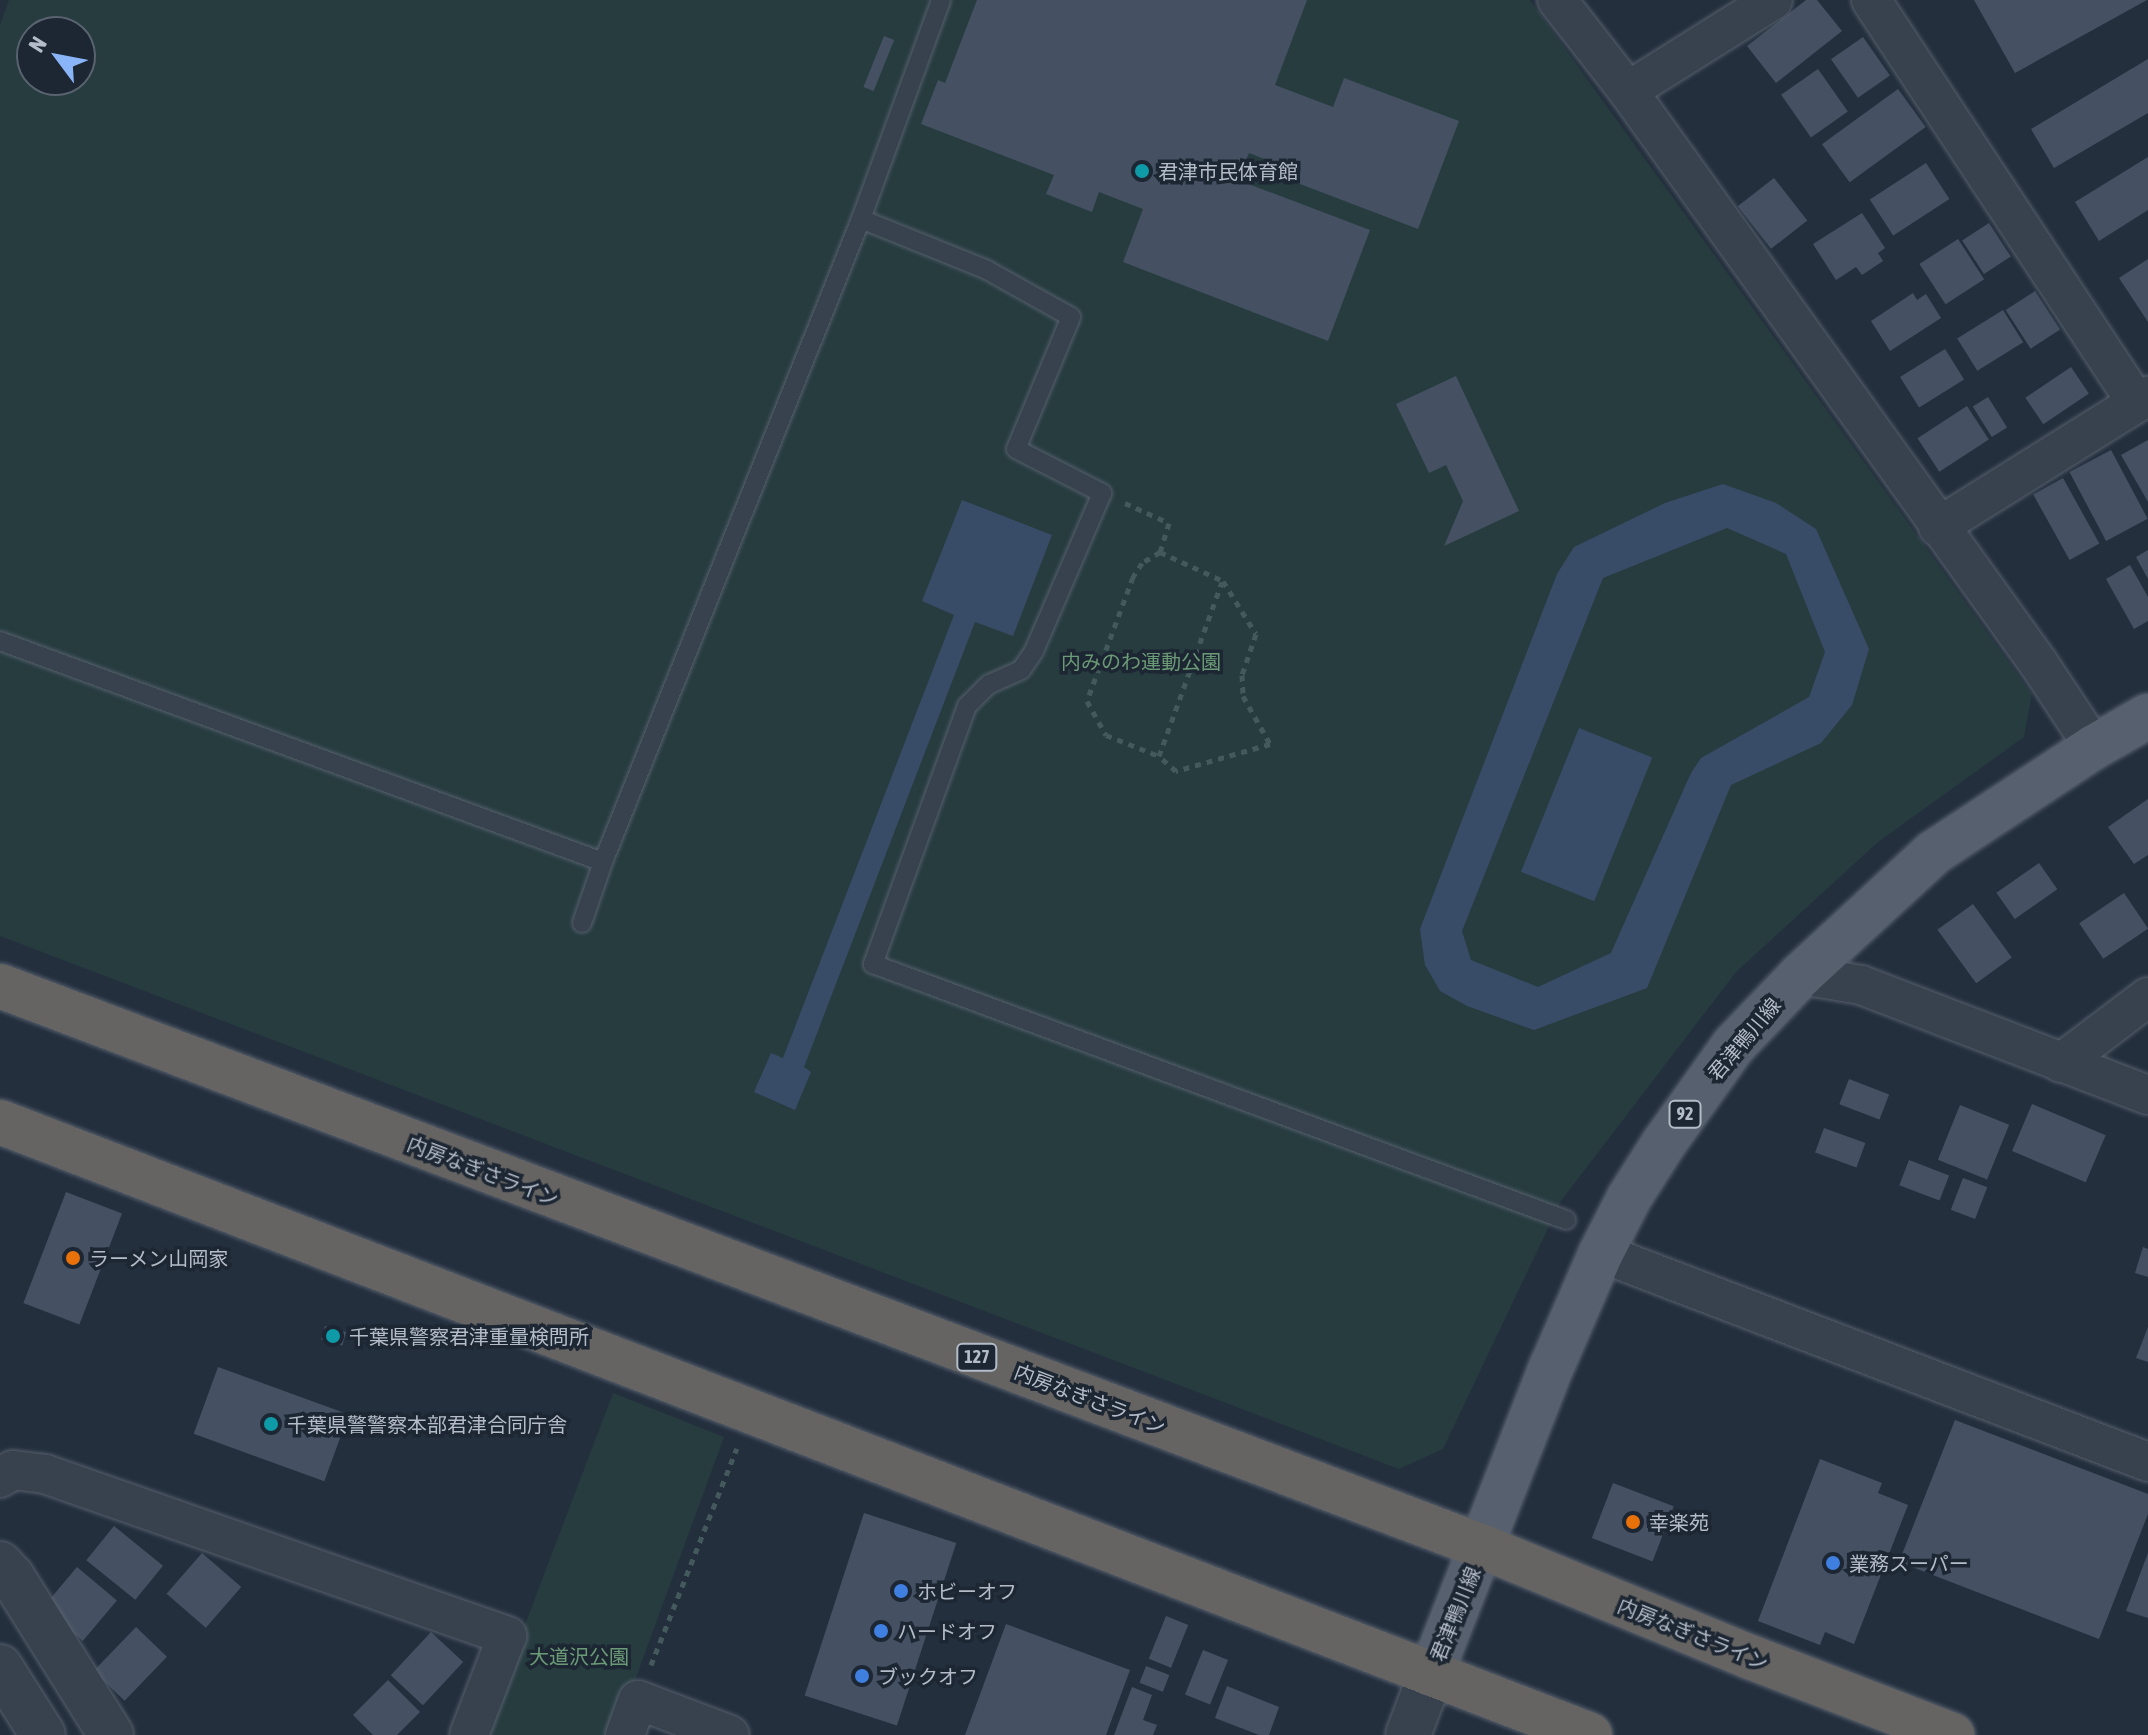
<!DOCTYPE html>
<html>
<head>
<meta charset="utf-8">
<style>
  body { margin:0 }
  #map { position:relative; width:2148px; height:1735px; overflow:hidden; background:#242f3e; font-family:"Asap Condensed","Noto Sans JP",sans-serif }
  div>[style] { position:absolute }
  .green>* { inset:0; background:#263c3f }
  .water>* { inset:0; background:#394c67; transform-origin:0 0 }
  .building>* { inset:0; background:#455162; transform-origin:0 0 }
  .path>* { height:5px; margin-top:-2.5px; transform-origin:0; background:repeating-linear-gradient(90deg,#44595c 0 6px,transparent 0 12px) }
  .roads { filter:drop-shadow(0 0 2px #565f6c) drop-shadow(0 0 2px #565f6c) }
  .service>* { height:18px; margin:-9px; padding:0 9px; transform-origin:9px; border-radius:9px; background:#38414e }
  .minor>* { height:38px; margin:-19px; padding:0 19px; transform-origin:19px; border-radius:19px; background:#38414e }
  .tertiary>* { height:44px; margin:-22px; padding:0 22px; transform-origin:22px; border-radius:22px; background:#38414e }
  .primary>* { height:44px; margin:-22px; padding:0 22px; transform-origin:22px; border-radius:22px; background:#56606e }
  .trunk>* { height:44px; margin:-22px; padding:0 22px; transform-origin:22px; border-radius:22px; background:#656462 }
  .dots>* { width:22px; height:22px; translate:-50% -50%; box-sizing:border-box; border:4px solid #1d2633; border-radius:50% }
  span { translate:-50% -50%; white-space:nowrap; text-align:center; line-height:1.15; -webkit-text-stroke:7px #1d2633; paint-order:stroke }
  .shield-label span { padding:2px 6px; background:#1d2633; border:2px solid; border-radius:6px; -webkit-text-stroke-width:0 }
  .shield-label { font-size:18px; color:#b4bcc9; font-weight:700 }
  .poi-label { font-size:20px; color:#b4bcc9 }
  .left { translate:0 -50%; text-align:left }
  .park-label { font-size:20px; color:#6b9a76 }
  .street-label { font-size:20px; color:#b4bcc9 }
  .north { position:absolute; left:16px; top:16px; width:80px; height:80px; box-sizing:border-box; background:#1d2633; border:2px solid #59626f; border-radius:50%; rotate:302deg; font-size:22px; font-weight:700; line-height:32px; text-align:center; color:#b4bcc9 }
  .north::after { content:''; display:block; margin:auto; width:28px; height:36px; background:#8ab4f8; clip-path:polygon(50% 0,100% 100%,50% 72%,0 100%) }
</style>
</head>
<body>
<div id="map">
  <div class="green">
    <i style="clip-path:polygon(evenodd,9px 0,1530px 0,2032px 694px,2024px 737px,1878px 842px,1736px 972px,1561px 1201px,1443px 1449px,1399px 1469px,0 936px,0 25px,9px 0,32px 32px,80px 32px,80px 80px,32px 80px,32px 32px)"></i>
    <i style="clip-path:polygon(613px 1393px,724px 1437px,615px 1735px,483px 1735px)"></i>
  </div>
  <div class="water">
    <i style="clip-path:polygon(evenodd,1723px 484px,1776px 503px,1816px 529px,1869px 649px,1852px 705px,1821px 743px,1731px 785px,1647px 988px,1534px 1030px,1467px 1006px,1440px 991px,1425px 965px,1420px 929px,1557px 574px,1574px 547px,1665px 503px,1723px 484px,1727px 528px,1786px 554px,1825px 652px,1809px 697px,1701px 758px,1691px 773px,1611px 953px,1538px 987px,1471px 960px,1462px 931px,1603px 578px,1727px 528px)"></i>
    <i style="clip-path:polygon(962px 500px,1052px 535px,1013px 636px,975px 622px,804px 1067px,811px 1072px,795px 1110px,754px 1092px,771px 1053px,783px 1058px,954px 615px,922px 601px)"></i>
    <i style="left:1579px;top:728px;width:79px;height:155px;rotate:22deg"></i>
  </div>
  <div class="building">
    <i style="clip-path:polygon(977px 0,1307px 0,1275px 85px,1333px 107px,1344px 78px,1459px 121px,1418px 229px,1279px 176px,1282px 166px,1249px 153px,1238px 180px,1370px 230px,1328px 341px,1123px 262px,1143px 209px,1099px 192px,1092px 212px,1046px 194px,1054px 175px,921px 124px,938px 80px,945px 83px)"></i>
    <i style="clip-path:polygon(1806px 0,1817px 0,1842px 31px,1776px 83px,1747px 46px)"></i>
    <i style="clip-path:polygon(1974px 0,2147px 0,2015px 73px)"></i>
    <i style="left:884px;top:36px;width:11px;height:55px;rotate:22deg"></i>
    <i style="left:1863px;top:37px;width:47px;height:39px;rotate:55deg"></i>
    <i style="clip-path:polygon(2148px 59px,2148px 113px,2054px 168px,2031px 129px)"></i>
    <i style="left:1818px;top:69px;width:52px;height:45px;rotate:55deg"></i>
    <i style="left:1898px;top:89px;width:47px;height:94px;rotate:54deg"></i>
    <i style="clip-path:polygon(2148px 157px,2148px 210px,2099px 241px,2075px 202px)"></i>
    <i style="left:1926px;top:163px;width:43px;height:67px;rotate:57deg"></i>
    <i style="left:1774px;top:178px;width:54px;height:46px;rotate:52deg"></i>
    <i style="clip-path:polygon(1862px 213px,1885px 248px,1878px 253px,1883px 261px,1862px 275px,1856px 267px,1836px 280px,1813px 244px)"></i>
    <i style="left:1989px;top:223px;width:40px;height:32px;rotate:57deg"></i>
    <i style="left:1958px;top:239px;width:48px;height:46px;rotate:57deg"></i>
    <i style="clip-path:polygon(2148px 259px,2148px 322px,2119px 278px)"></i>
    <i style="left:2035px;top:291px;width:46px;height:35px;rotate:57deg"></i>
    <i style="clip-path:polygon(1913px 293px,1917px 300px,1926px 294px,1941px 318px,1890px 351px,1871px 321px)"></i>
    <i style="left:2003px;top:310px;width:38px;height:54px;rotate:58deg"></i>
    <i style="left:1945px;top:349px;width:36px;height:53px;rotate:58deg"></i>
    <i style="left:2071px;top:367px;width:32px;height:55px;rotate:56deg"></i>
    <i style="clip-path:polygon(1456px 376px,1519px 511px,1444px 546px,1463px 501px,1446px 465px,1429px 473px,1396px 404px)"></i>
    <i style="left:1988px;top:397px;width:36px;height:18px;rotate:58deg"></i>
    <i style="left:1967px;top:406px;width:40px;height:59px;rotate:57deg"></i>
    <i style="clip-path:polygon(2148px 440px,2148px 502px,2121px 455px)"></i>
    <i style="left:2111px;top:450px;width:78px;height:47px;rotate:62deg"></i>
    <i style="left:2063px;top:478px;width:75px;height:34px;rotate:61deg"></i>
    <i style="clip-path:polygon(2148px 550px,2148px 579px,2136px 557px)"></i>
    <i style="clip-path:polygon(2130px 565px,2148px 597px,2148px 621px,2134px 629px,2106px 579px)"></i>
    <i style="clip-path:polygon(2148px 799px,2148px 855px,2134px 864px,2108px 827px)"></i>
    <i style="left:2039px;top:863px;width:32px;height:52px;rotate:55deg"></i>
    <i style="left:2124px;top:893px;width:43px;height:54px;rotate:56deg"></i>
    <i style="left:1973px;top:904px;width:66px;height:44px;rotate:54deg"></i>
    <i style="left:1849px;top:1079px;width:43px;height:27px;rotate:21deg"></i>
    <i style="left:2032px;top:1104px;width:80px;height:51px;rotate:23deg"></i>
    <i style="left:1960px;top:1105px;width:53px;height:59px;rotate:22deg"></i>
    <i style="left:1824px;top:1128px;width:44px;height:26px;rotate:20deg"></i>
    <i style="left:1909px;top:1160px;width:43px;height:27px;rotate:21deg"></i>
    <i style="left:1963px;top:1178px;width:26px;height:34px;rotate:21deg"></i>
    <i style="left:66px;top:1192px;width:60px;height:119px;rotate:21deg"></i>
    <i style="clip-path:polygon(2143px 1247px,2148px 1249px,2148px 1277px,2135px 1273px)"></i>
    <i style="left:325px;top:1326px;width:22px;height:14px;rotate:16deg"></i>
    <i style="clip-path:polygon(2148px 1327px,2148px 1362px,2136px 1358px)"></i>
    <i style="left:218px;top:1367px;width:139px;height:71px;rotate:20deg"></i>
    <i style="clip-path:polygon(1955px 1420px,2148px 1494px,2148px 1514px,2099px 1639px,1899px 1562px)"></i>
    <i style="clip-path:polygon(1820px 1459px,1882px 1483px,1878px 1493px,1908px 1505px,1854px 1644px,1825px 1632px,1820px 1645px,1758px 1621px)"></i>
    <i style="left:1613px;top:1483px;width:65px;height:59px;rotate:21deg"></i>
    <i style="left:864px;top:1513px;width:97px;height:192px;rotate:18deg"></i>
    <i style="left:114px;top:1526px;width:63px;height:44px;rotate:39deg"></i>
    <i style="left:202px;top:1553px;width:52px;height:54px;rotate:41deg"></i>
    <i style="clip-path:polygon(2148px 1553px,2148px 1618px,2126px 1611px)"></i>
    <i style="left:77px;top:1567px;width:52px;height:53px;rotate:40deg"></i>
    <i style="left:1166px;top:1616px;width:24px;height:46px;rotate:22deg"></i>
    <i style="clip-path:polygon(1006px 1624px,1130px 1670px,1106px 1735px,965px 1735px)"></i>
    <i style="left:136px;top:1627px;width:43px;height:61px;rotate:44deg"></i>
    <i style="left:431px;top:1632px;width:44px;height:59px;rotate:43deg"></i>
    <i style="left:1203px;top:1650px;width:27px;height:48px;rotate:22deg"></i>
    <i style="left:1146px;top:1666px;width:25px;height:18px;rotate:21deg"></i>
    <i style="clip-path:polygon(388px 1680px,420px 1712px,397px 1735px,373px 1735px,353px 1715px)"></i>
    <i style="clip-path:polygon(1227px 1686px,1279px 1707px,1269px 1735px,1259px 1735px,1215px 1718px)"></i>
    <i style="clip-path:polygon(1132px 1687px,1152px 1695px,1143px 1720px,1157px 1725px,1153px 1735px,1114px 1735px)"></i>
  </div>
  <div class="path">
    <i style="left:1125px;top:503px;width:48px;rotate:24.4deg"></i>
    <i style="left:1169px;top:523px;width:30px;rotate:107deg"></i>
    <i style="left:1160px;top:552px;width:69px;rotate:24.7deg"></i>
    <i style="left:1223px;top:581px;width:62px;rotate:58.1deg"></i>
    <i style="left:1256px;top:634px;width:43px;rotate:108.9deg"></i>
    <i style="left:1242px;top:675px;width:21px;rotate:87deg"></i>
    <i style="left:1243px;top:696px;width:55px;rotate:60.6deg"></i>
    <i style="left:1270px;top:744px;width:98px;rotate:164deg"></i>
    <i style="left:1176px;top:771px;width:23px;rotate:-139deg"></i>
    <i style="left:1160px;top:552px;width:21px;rotate:149deg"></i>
    <i style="left:1142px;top:563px;width:17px;rotate:123deg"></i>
    <i style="left:1133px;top:577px;width:132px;rotate:110.4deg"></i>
    <i style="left:1087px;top:701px;width:39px;rotate:61deg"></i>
    <i style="left:1106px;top:735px;width:57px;rotate:21.6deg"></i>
    <i style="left:1159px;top:756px;width:185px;rotate:-70.1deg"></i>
    <i style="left:651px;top:1665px;width:233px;rotate:-68.4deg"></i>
  </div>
  <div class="roads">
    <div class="service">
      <i style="left:861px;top:219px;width:136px;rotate:22deg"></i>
      <i style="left:987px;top:270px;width:96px;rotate:29.2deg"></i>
      <i style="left:1071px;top:317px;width:143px;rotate:112.6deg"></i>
      <i style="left:1016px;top:449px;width:97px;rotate:27.1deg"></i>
      <i style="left:1102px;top:493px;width:172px;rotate:113.3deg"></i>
      <i style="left:1034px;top:651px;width:23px;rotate:124deg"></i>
      <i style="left:1021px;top:670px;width:35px;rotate:156deg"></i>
      <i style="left:989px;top:684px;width:31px;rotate:135deg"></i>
      <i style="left:967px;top:706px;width:275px;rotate:110deg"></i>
      <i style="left:873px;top:964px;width:739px;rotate:20.27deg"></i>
      <i style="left:0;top:641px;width:642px;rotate:20.13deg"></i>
      <i style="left:582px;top:923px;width:65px;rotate:-71deg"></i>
      <i style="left:603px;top:862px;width:693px;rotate:-68.14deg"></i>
      <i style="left:861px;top:219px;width:233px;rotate:-69.9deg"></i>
    </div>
    <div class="minor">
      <i style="left:1557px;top:0;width:115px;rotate:52deg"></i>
      <i style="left:1628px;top:91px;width:705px;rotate:54.35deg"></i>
      <i style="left:2039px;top:664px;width:100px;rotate:56.5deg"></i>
      <i style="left:1871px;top:0;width:483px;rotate:56.6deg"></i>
      <i style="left:1628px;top:91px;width:171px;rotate:-32.1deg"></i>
      <i style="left:1938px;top:527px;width:248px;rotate:-32deg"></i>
      <i style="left:1801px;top:975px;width:61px;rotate:9.5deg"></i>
      <i style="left:1861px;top:985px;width:307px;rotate:21deg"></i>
      <i style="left:2061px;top:1063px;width:109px;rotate:-37.2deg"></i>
      <i style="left:1601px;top:1253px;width:586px;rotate:20.91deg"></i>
      <i style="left:0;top:1478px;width:15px;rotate:-32deg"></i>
      <i style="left:13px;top:1470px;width:32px;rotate:7deg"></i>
      <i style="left:45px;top:1474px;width:490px;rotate:19.3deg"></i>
      <i style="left:507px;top:1636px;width:106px;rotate:111deg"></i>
      <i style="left:625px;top:1735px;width:37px;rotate:-70deg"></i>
      <i style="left:638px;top:1700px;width:98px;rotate:20.8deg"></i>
    </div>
    <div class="tertiary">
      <i style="left:0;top:1564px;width:18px;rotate:47deg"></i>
      <i style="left:12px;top:1577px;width:186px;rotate:57.9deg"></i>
      <i style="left:0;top:1667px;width:80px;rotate:57.7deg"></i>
      <i style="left:1408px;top:1735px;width:65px;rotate:-69.3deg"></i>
    </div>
    <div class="primary">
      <i style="left:1431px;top:1674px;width:331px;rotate:-68.6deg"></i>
      <i style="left:1552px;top:1366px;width:123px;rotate:-66.6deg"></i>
      <i style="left:1601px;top:1253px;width:62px;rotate:-63deg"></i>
      <i style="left:1629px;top:1198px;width:65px;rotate:-57.5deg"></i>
      <i style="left:1664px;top:1143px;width:120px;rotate:-54.5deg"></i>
      <i style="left:1734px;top:1045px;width:97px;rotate:-46.3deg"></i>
      <i style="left:1801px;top:975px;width:180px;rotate:-42.7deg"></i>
      <i style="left:1933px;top:853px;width:193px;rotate:-33.4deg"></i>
      <i style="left:2094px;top:747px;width:62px;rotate:-29.9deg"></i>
    </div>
    <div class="trunk">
      <i style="left:0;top:986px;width:1586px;rotate:20.72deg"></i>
      <i style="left:1483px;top:1547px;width:289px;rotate:22.4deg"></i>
      <i style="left:1750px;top:1657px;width:217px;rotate:21.1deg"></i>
      <i style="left:0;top:1122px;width:1704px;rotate:21.08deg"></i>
    </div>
  </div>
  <div class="dots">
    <i style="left:1142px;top:171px;background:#0f9aa8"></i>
    <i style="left:73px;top:1258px;background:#e8710a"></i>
    <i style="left:333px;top:1336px;background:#0f9aa8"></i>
    <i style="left:271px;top:1424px;background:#0f9aa8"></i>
    <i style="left:1633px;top:1522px;background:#e8710a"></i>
    <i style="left:1833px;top:1563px;background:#3f7fe0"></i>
    <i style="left:901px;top:1591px;background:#3f7fe0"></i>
    <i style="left:881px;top:1631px;background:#3f7fe0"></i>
    <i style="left:862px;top:1676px;background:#3f7fe0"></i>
  </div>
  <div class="shield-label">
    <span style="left:1685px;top:1114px">92</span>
    <span style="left:977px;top:1357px">127</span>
  </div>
  <div class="poi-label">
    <span class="left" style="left:1158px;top:171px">君津市民体育館</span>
    <span class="left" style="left:89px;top:1258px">ラーメン山岡家</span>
    <span class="left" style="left:349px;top:1336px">千葉県警察君津重量検問所</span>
    <span class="left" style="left:287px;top:1424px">千葉県警警察本部君津合同庁舎</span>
    <span class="left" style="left:1649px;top:1522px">幸楽苑</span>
    <span class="left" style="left:1849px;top:1563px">業務スーパー</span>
    <span class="left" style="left:917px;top:1591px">ホビーオフ</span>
    <span class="left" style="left:897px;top:1631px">ハードオフ</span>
    <span class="left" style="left:878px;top:1676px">ブックオフ</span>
  </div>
  <div class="park-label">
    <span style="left:1141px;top:661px">内みのわ運動公園</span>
    <span style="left:579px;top:1656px">大道沢公園</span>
  </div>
  <div class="street-label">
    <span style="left:1744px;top:1039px;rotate:-50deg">君津鴨川線</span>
    <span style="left:483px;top:1171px;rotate:21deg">内房なぎさライン</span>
    <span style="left:1090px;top:1399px;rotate:21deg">内房なぎさライン</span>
    <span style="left:1455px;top:1614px;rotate:-68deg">君津鴨川線</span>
    <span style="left:1693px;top:1634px;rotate:22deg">内房なぎさライン</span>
  </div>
  <div class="north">N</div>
</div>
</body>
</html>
